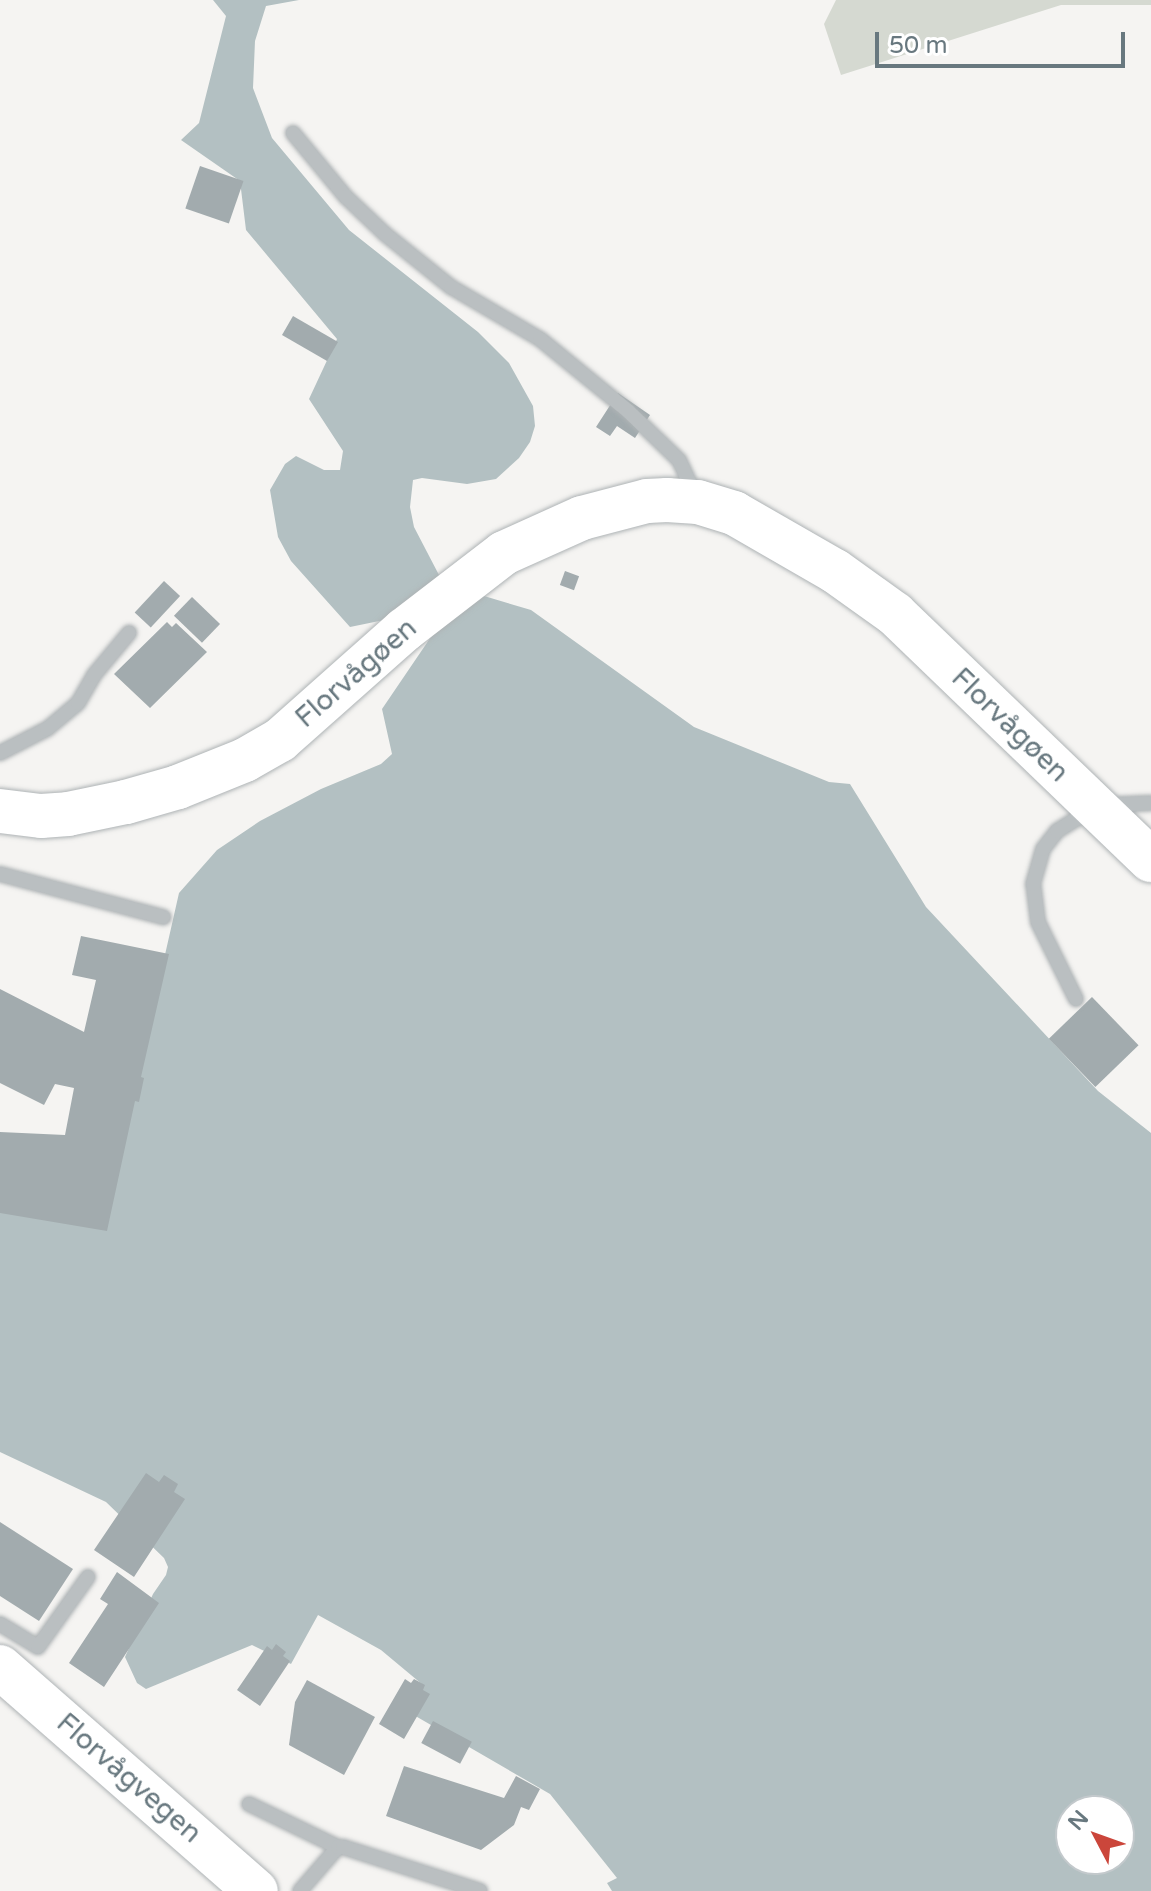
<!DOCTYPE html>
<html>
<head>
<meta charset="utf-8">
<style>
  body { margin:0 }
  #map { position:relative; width:1151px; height:1891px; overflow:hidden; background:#f5f4f2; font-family:"Varela Round",sans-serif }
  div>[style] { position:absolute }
  .green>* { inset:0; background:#d5d9d1 }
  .water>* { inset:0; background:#b3c0c2 }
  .building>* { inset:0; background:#a2abae; transform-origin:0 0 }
  .roads { filter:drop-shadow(0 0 2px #aeb3b5) drop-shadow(0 0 2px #aeb3b5) }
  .minor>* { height:14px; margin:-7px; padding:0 7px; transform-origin:7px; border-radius:7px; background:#babfc1 }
  .major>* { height:44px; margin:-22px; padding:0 22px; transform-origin:22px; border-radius:22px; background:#fff }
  span { translate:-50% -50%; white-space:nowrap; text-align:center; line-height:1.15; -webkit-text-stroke:8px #fff; paint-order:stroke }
  .street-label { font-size:28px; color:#68787f }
  .north { position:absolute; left:1055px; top:1795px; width:80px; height:80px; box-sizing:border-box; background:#fff; border:2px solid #c3c9cc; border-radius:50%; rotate:311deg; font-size:22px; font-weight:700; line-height:32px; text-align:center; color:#68787f }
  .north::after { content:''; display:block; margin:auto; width:28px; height:36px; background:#cb463b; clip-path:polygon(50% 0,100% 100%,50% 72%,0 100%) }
  .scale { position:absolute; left:875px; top:32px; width:250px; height:36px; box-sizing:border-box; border:4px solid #68787f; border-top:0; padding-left:10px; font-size:24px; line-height:28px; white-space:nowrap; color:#68787f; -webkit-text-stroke:6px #fff; paint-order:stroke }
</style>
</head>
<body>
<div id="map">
  <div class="green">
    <i style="clip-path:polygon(836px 0,1151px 0,1151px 5px,1061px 5px,841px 75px,824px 24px)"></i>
  </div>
  <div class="water">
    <i style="clip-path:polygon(evenodd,213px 0,299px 0,266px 6px,255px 41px,253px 88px,272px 138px,349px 230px,478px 332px,509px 363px,533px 406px,535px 426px,530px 442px,519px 458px,496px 479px,467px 484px,422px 478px,413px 480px,410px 507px,414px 527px,439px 575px,474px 593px,531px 610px,694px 727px,829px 782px,850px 784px,926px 907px,1098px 1091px,1151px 1133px,1151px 1891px,612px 1891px,607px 1883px,617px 1878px,550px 1794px,412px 1714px,423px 1685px,381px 1650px,318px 1615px,291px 1664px,252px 1645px,146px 1689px,137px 1683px,125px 1657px,153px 1594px,166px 1575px,168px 1567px,164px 1558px,106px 1502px,0 1452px,0 1210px,103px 1228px,179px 893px,217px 850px,260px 821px,321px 789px,381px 764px,392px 754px,382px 709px,437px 628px,389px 619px,350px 627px,291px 561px,278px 537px,270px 490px,285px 464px,296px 456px,324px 470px,340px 470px,343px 451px,309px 399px,337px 339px,246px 230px,240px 181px,181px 140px,199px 123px,226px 16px,213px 0,1071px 1811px,1119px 1811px,1119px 1859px,1071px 1859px,1071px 1811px)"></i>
  </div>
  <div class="building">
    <i style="left:200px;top:166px;width:46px;height:45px;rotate:19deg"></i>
    <i style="left:293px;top:316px;width:52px;height:22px;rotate:30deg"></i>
    <i style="clip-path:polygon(618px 393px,650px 415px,635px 438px,617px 426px,610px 436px,596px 427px)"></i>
    <i style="left:565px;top:571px;width:15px;height:15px;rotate:20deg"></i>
    <i style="left:164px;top:581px;width:22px;height:43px;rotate:43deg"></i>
    <i style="left:192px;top:597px;width:39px;height:26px;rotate:44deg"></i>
    <i style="clip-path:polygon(167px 622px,172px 627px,176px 623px,207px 652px,150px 708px,114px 674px)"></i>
    <i style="clip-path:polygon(81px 936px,169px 954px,141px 1077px,144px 1078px,139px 1102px,135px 1101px,107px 1231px,0 1213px,0 1132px,65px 1135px,74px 1088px,55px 1084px,44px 1105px,0 1083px,0 989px,84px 1032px,96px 980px,72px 975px)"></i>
    <i style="left:1092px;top:997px;width:67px;height:60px;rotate:46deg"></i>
    <i style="clip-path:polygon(146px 1473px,159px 1482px,164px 1475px,178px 1484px,174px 1492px,185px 1499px,134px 1577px,94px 1550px)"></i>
    <i style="clip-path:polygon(0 1522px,73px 1569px,39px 1621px,0 1596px)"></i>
    <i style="clip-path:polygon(117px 1572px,159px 1603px,104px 1687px,69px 1663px,108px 1604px,100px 1599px)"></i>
    <i style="clip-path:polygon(276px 1644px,286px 1652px,283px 1656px,290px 1661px,260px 1706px,237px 1690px,267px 1646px,272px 1650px)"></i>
    <i style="clip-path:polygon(405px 1679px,411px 1683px,414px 1679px,425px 1685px,423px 1690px,430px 1694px,404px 1739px,379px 1724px)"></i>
    <i style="clip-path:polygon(307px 1680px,375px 1717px,344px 1775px,289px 1745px,295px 1702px)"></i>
    <i style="left:433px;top:1721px;width:44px;height:25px;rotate:28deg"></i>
    <i style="clip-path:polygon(404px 1766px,504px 1798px,516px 1776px,540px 1789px,529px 1810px,521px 1807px,514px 1825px,481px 1850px,386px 1816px)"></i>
  </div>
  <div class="roads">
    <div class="minor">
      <i style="left:293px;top:133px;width:83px;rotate:50.4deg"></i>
      <i style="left:346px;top:197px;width:54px;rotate:43.5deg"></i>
      <i style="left:385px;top:234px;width:85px;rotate:38.8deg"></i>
      <i style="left:451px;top:287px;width:103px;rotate:30.3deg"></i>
      <i style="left:540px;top:339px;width:114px;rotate:39.3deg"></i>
      <i style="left:628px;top:411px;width:71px;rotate:43.9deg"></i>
      <i style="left:679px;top:460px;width:38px;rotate:65deg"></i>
      <i style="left:0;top:753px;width:53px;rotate:-27.1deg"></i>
      <i style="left:47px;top:729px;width:40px;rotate:-40deg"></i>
      <i style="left:78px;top:703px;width:32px;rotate:-60deg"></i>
      <i style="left:94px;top:675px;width:55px;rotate:-50.2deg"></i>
      <i style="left:1104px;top:805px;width:47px;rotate:-2.4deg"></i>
      <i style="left:0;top:874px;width:169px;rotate:14.8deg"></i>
      <i style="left:1076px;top:999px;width:86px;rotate:-116.3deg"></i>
      <i style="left:1038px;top:922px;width:38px;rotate:-97deg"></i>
      <i style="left:1033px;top:884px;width:36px;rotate:-74deg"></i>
      <i style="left:1043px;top:849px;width:23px;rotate:-52deg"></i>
      <i style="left:1057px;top:831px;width:34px;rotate:-32deg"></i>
      <i style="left:0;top:1624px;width:44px;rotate:31.2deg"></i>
      <i style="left:38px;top:1647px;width:86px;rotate:-54.5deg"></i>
      <i style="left:249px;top:1804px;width:99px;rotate:25.8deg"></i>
      <i style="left:300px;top:1891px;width:58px;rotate:-49.2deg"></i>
      <i style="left:338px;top:1847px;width:5px"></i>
      <i style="left:343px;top:1847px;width:144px;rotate:17.8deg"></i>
    </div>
    <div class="major">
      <i style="left:0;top:811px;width:41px;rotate:7deg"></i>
      <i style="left:41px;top:816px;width:27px;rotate:-4deg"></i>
      <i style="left:68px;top:814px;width:59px;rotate:-11.7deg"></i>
      <i style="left:126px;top:802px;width:54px;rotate:-16.1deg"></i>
      <i style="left:178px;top:787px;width:72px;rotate:-21.9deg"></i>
      <i style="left:245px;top:760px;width:40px;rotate:-29.7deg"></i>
      <i style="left:280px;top:740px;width:166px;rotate:-41.6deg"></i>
      <i style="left:404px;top:630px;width:126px;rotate:-37.6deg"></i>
      <i style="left:504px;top:553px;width:85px;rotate:-24.2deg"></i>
      <i style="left:582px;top:518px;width:67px;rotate:-14.7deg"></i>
      <i style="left:647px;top:501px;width:20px;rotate:-3deg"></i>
      <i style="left:667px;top:500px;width:31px;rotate:4deg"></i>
      <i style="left:698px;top:502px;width:38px;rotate:17deg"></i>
      <i style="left:734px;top:513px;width:116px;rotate:29.9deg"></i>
      <i style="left:835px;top:571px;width:74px;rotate:35.6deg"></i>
      <i style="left:895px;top:614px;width:355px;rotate:43.9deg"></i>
      <i style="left:0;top:1667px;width:340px;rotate:41.2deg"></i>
    </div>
  </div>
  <div class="street-label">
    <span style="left:356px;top:673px;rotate:-41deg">Florvågøen</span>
    <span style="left:1010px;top:725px;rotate:44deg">Florvågøen</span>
    <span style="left:129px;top:1778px;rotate:41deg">Florvågvegen</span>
  </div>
  <div class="north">N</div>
  <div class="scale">50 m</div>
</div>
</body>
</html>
